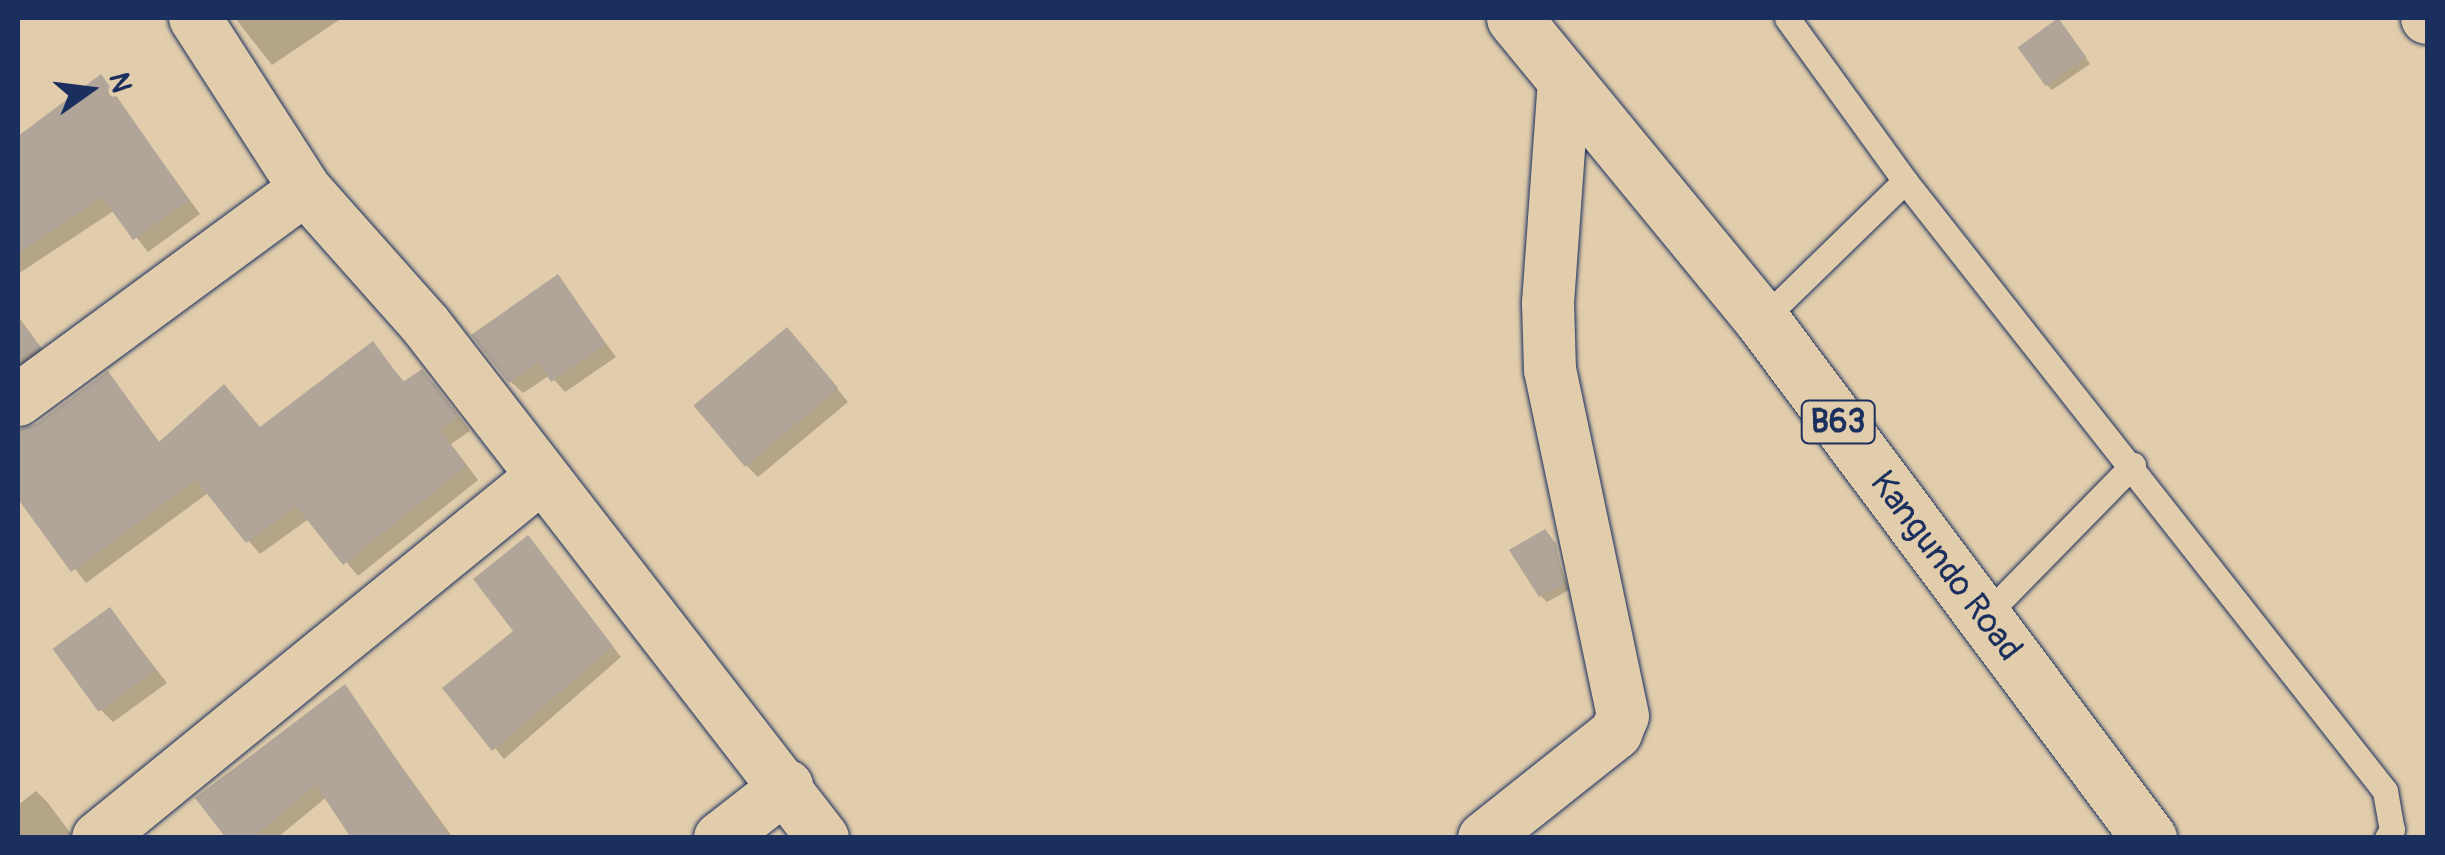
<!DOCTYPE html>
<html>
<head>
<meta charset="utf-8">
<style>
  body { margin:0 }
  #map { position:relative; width:2445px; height:855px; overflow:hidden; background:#e1cdab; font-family:Pangolin,sans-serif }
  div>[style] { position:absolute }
  .shadow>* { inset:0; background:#0003 }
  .building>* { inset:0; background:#b0a598; transform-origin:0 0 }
  .roads { filter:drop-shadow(0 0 2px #1b2f5e) drop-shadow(0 0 2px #1b2f5e) }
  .service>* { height:25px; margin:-12.5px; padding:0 12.5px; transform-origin:12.5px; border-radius:12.5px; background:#e1cdab }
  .minor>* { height:52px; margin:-26px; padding:0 26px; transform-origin:26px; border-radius:26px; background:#e1cdab }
  .trunk>* { height:55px; margin:-27.5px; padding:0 27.5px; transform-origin:27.5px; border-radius:27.5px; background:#e1cdab }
  span { translate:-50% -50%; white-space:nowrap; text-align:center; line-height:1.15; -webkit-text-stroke:8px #e1cdab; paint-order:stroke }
  .shield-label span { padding:2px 8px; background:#e1cdab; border:2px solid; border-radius:8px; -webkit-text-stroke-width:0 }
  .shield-label { font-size:32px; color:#1b2f5e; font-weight:700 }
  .street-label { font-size:35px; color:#1b2f5e }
  .frame { position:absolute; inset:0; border:20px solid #1b2f5e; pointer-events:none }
  .north { position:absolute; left:40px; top:40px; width:100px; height:100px; -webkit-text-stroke:8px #e1cdab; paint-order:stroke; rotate:76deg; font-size:28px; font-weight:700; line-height:40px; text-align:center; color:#1b2f5e }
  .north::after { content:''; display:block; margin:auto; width:35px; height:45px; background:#1b2f5e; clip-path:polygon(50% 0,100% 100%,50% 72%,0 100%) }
</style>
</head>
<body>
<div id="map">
  <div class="shadow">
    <i style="clip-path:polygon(235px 18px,342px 18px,272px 65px)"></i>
    <i style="clip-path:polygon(2064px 26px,2090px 64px,2052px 90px,2046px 84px)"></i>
    <i style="clip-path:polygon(101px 78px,200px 214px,148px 252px,115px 210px,18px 274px,18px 137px)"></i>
    <i style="clip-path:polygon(558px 278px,616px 357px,565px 392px,550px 375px,523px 393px,510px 381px)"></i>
    <i style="clip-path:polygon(18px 316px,51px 361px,18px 389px)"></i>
    <i style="clip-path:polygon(799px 342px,848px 402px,758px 477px,746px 465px)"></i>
    <i style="clip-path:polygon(373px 344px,405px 383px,421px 372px,435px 385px,470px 431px,451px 444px,478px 480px,358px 576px,310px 518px,260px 554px,208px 493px,86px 583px,18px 495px,18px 429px,36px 427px,107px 375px,161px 444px,261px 429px)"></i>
    <i style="clip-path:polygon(1551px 538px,1569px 590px,1547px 602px,1541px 596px)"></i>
    <i style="clip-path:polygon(537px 548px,621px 657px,504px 759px,446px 688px,516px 632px)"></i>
    <i style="clip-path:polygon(110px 610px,167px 683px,113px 722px,101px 710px)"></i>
    <i style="clip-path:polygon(345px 688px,453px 838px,358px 838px,328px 796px,277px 838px,229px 838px)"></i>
    <i style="clip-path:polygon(36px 791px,48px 803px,74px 838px,18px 838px,18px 805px)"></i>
  </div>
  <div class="building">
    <i style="left:2058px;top:18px;width:48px;height:50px;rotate:54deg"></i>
    <i style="clip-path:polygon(101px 74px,189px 200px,133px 240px,102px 197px,18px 253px,18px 136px)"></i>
    <i style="clip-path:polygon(558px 274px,606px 344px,551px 382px,539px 362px,509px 383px,471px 335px)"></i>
    <i style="clip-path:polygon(18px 317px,40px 347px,18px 363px)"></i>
    <i style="left:787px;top:327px;width:80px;height:122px;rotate:50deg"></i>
    <i style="clip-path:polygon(373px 341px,403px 382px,422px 369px,459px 417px,440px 430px,466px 466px,343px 565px,296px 506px,246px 543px,196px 480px,71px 572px,18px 499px,18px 429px,36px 424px,108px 371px,159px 442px,224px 384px,260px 427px)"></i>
    <i style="clip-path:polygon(1545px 529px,1556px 544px,1564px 584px,1539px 597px,1509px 550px)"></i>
    <i style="clip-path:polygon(528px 535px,613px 646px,492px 751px,442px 688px,513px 631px,473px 579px)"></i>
    <i style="left:110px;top:607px;width:78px;height:71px;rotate:54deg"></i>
    <i style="clip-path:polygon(345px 684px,450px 838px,351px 838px,316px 785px,252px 838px,226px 838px,195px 798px)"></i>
  </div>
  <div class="roads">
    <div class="service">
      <i style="left:1787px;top:18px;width:201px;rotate:54.1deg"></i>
      <i style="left:1905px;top:181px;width:776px;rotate:51.8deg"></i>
      <i style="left:2385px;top:791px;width:39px;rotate:80deg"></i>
      <i style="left:2392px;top:829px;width:10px;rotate:119deg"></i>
      <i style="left:1762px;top:320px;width:199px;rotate:-44.2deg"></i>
      <i style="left:1984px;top:617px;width:213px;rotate:-45.6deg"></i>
    </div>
    <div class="minor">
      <i style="left:195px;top:18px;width:203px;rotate:57.2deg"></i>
      <i style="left:305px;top:189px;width:181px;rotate:48.4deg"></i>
      <i style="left:425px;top:324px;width:650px;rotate:52.25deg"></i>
      <i style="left:2427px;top:18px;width:1px"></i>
      <i style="left:18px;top:400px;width:356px;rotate:-36.3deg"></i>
      <i style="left:98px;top:838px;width:570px;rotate:-39.16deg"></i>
      <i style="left:720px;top:838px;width:85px;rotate:-37.8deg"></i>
      <i style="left:1484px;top:838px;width:169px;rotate:-38.5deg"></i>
      <i style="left:1616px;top:733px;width:18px;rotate:-68deg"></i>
      <i style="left:1623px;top:716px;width:354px;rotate:-101.9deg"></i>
      <i style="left:1550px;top:370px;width:67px;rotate:-91.7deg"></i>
      <i style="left:1548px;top:303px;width:224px;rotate:-85.9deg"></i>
    </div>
    <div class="trunk">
      <i style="left:1514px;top:18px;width:391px;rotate:50.6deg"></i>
      <i style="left:1762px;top:320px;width:647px;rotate:53.24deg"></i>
    </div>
  </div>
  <div class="shield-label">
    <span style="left:1838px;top:422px">B63</span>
  </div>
  <div class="street-label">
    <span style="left:1946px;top:566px;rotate:53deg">Kangundo Road</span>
  </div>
  <div class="frame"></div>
  <div class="north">N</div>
</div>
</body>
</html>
